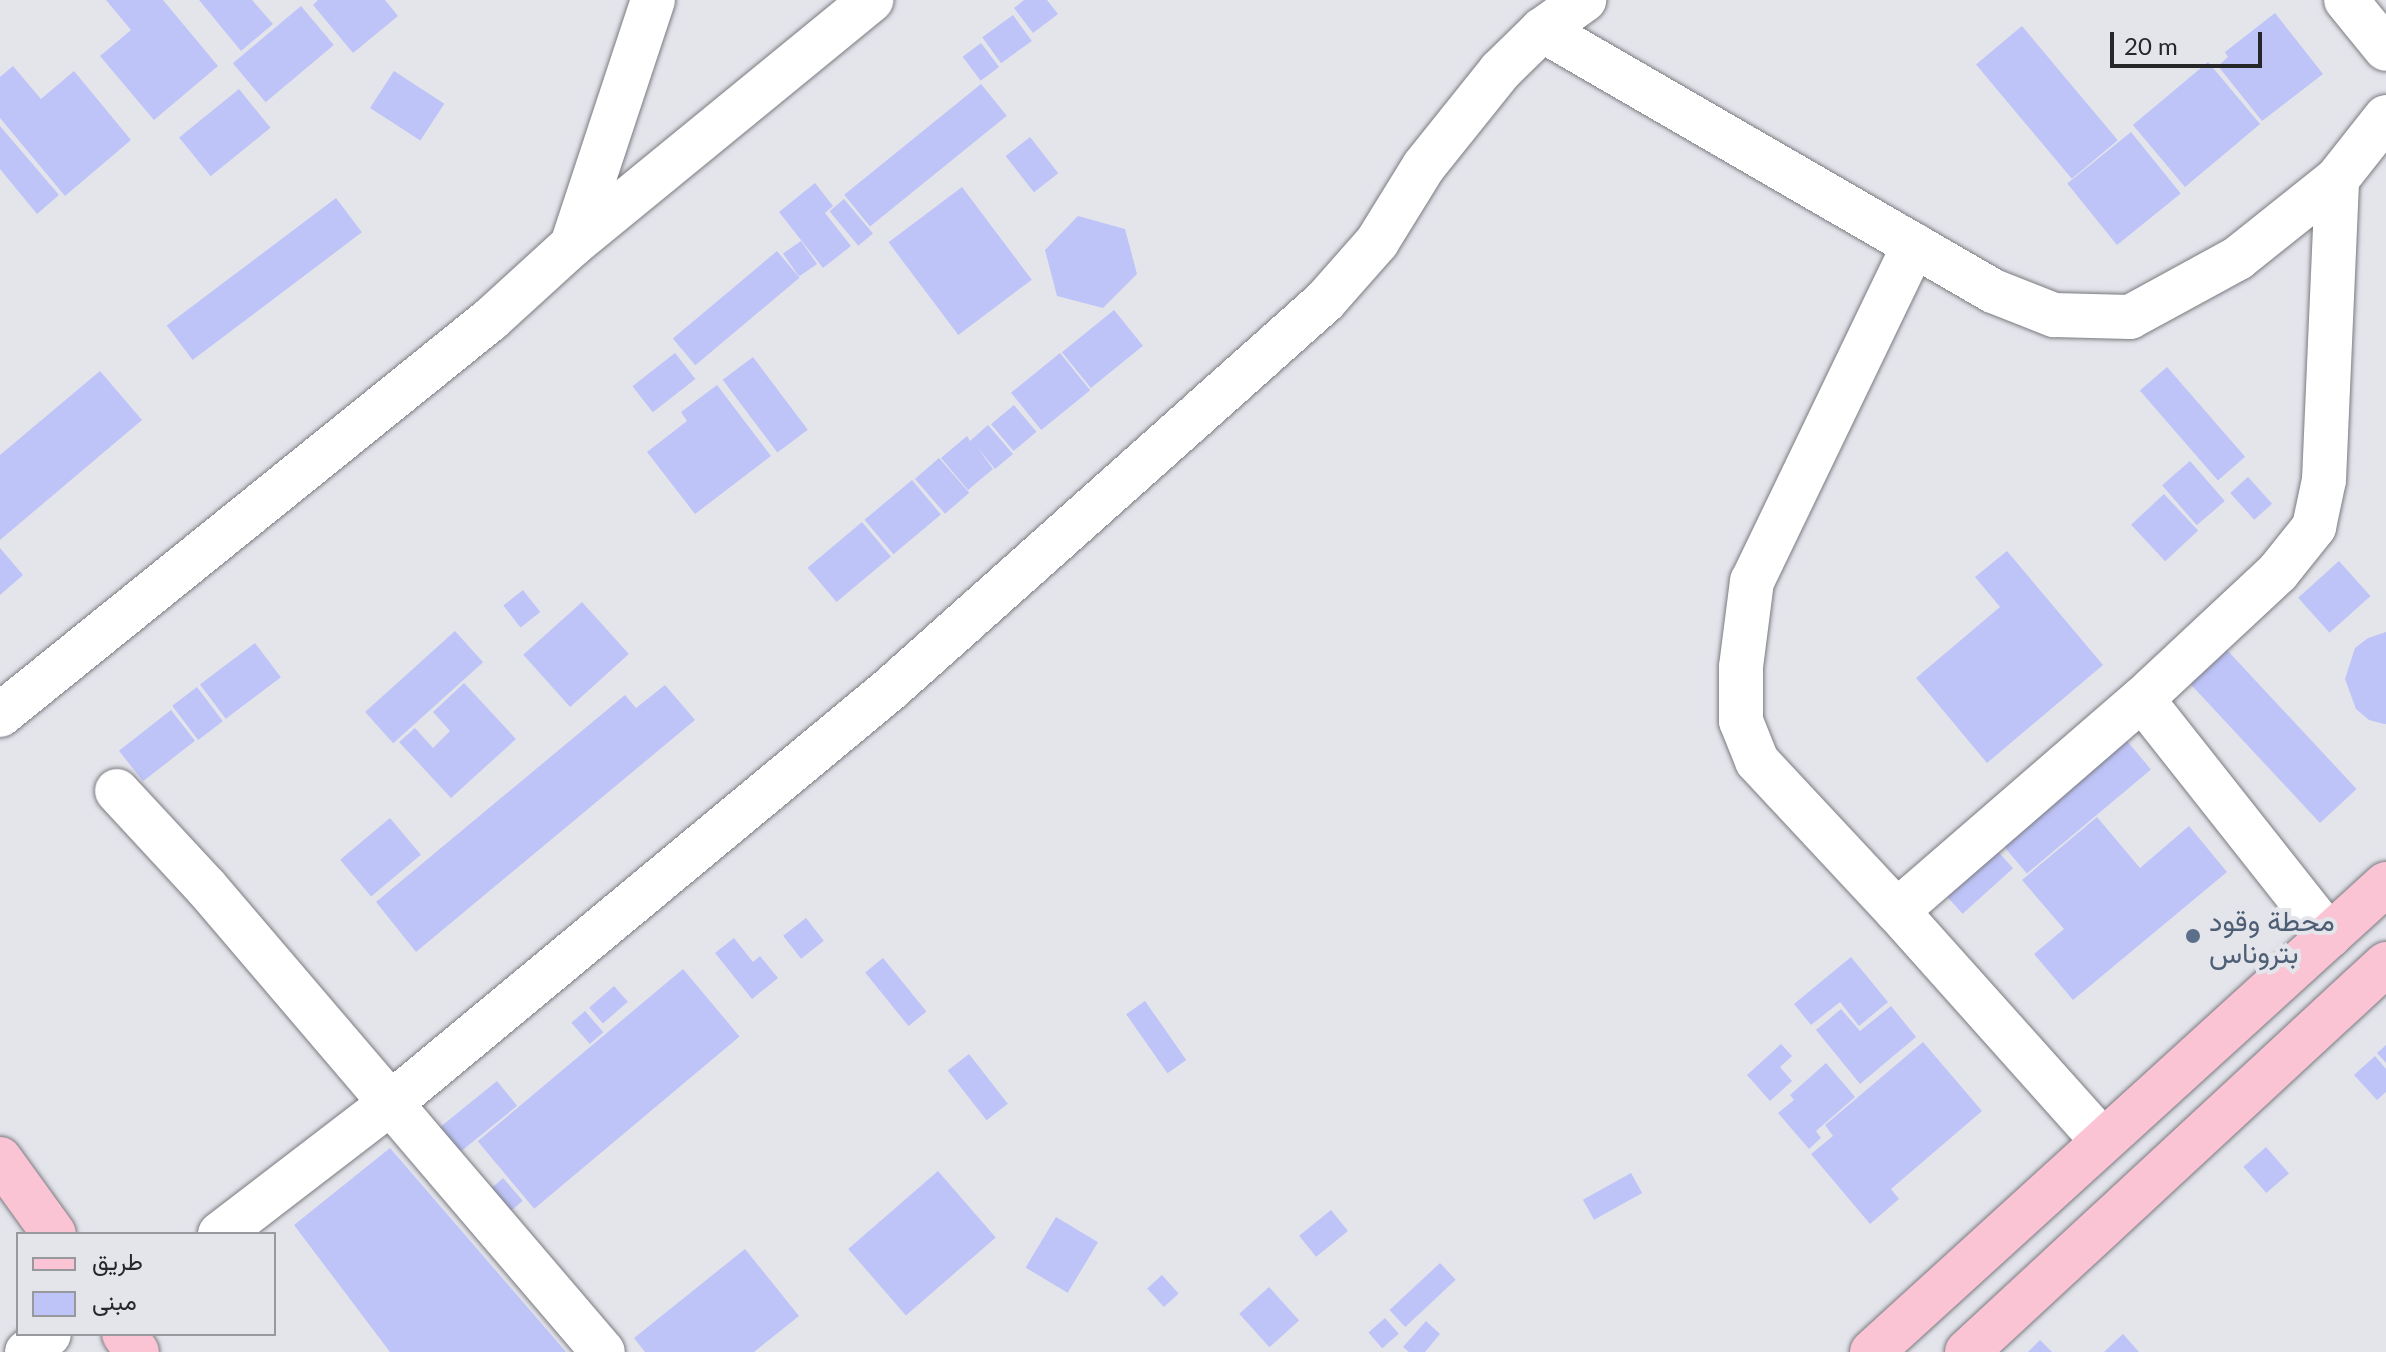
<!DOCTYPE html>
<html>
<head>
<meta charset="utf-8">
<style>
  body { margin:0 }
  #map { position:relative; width:2386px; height:1352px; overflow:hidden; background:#e4e5eb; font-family:Lato,Vazirmatn,sans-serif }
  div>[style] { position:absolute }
  .building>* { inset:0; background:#bec4f7; transform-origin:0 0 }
  .roads { filter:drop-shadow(0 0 2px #7a7a80) drop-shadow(0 0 2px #7a7a80) }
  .minor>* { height:44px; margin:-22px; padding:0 22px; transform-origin:22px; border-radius:22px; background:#fff }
  .major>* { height:44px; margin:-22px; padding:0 22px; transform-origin:22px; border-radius:22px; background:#fac4d4 }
  .dots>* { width:22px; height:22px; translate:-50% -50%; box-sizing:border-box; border:4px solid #e4e5eb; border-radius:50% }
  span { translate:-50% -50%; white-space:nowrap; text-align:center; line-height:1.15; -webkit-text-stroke:8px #e4e5eb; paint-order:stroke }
  .service-label { font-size:28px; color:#4e5e75 }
  .left { translate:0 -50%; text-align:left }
  .legend { position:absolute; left:16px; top:1232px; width:260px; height:104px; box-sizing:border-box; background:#e4e5eb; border:2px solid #98999d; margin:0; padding:10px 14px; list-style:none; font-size:24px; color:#262729 }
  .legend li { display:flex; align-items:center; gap:16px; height:40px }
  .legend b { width:40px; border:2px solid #98999d }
  .scale { position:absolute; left:2110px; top:32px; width:152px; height:36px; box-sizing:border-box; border:4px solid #262729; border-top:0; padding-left:10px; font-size:24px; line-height:28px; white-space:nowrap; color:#262729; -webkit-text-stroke:6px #e4e5eb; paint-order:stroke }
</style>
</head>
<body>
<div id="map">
  <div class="building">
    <i style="clip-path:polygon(106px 0,163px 0,218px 66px,154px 120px,100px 56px,131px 30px)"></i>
    <i style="clip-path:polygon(199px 0,252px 0,273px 24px,241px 51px)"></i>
    <i style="clip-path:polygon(318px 0,385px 0,398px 16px,353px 53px,313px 5px)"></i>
    <i style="clip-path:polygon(1024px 0,1047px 0,1058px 14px,1033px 33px,1014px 8px)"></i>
    <i style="left:301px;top:6px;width:51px;height:89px;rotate:50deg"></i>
    <i style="clip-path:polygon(2275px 13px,2323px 74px,2262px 121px,2218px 66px,2228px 57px,2225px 52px)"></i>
    <i style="left:1013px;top:15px;width:32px;height:38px;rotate:54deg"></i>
    <i style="left:2022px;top:26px;width:149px;height:60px;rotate:50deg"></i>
    <i style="left:981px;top:43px;width:30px;height:23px;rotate:53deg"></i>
    <i style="left:2208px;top:62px;width:81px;height:98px;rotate:50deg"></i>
    <i style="clip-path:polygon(13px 66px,41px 99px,74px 71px,131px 140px,65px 196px,0 118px,0 77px)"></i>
    <i style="left:394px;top:71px;width:60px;height:44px;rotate:33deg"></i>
    <i style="left:981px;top:84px;width:41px;height:176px;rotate:51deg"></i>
    <i style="left:239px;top:89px;width:50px;height:77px;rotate:51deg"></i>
    <i style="clip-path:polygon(0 126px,59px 195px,37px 214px,0 169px)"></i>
    <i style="left:2131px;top:132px;width:79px;height:82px;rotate:51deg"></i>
    <i style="left:1030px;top:137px;width:46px;height:31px;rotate:52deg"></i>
    <i style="clip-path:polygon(815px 183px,833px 206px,825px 213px,851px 246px,823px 268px,779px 212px)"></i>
    <i style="left:962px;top:187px;width:116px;height:92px;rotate:53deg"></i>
    <i style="left:336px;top:198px;width:43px;height:212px;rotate:53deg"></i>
    <i style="left:844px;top:199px;width:45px;height:19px;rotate:50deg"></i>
    <i style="clip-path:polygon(1078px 216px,1125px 229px,1137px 274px,1103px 308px,1057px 296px,1045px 250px)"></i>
    <i style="left:801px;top:241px;width:28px;height:22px;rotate:55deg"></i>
    <i style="left:777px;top:251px;width:35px;height:136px;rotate:50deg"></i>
    <i style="left:1114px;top:310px;width:46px;height:67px;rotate:51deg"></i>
    <i style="left:675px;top:353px;width:33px;height:54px;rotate:52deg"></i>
    <i style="left:1060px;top:353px;width:48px;height:63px;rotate:51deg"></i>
    <i style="left:753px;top:357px;width:91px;height:38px;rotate:53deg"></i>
    <i style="left:2167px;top:367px;width:119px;height:36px;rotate:49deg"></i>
    <i style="clip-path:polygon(100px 371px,142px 420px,0 540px,0 455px)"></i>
    <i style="clip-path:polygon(717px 385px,771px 456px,695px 514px,647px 452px,687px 421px,681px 412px)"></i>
    <i style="left:1014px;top:405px;width:35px;height:30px;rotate:50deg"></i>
    <i style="clip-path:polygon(988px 425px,1013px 454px,995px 469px,977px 447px,993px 469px,968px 490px,941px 458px,967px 436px,970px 441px)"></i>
    <i style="left:939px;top:458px;width:46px;height:32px;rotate:49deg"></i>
    <i style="left:2190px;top:461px;width:53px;height:37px;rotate:49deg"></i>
    <i style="left:2248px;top:477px;width:36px;height:24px;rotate:48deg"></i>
    <i style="left:912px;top:480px;width:45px;height:62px;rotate:50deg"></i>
    <i style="left:2164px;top:494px;width:50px;height:45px;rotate:47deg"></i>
    <i style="left:862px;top:522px;width:45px;height:71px;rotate:50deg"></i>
    <i style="clip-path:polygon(0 548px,23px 575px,0 595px)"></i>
    <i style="clip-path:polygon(2007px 551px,2103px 665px,1987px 763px,1916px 678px,2000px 607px,1975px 577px)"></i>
    <i style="left:2339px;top:561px;width:47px;height:55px;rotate:48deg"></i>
    <i style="left:523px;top:590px;width:28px;height:25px;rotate:52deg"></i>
    <i style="left:582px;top:602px;width:70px;height:79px;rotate:48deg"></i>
    <i style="left:455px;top:631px;width:42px;height:121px;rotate:48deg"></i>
    <i style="clip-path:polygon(2386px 632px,2386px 724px,2384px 724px,2369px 720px,2356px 709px,2345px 679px,2355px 648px,2368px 638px)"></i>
    <i style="left:255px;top:643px;width:43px;height:69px;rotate:53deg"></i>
    <i style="left:2227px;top:650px;width:190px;height:50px;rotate:47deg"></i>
    <i style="clip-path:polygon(464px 683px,516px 739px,451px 798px,399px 742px,415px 728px,433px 748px,450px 731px,433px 712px)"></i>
    <i style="clip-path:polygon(665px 685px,695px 720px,416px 952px,376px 902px,625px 695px,636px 708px)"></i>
    <i style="left:197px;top:687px;width:43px;height:31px;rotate:53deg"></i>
    <i style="left:171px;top:710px;width:39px;height:66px;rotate:52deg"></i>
    <i style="left:2122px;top:735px;width:45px;height:162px;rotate:50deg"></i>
    <i style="clip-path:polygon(2097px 817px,2140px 868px,2189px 826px,2227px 872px,2073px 1000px,2034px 954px,2064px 929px,2022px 880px)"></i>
    <i style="left:390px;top:818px;width:48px;height:65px;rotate:50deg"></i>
    <i style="left:1993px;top:846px;width:30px;height:68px;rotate:48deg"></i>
    <i style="left:806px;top:918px;width:29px;height:29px;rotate:52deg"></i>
    <i style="clip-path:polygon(734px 938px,753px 962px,760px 956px,778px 978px,752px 999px,715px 953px)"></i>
    <i style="clip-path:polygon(1851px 957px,1888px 1002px,1859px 1026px,1840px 1002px,1811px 1025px,1794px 1004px)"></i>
    <i style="left:883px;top:958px;width:69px;height:23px;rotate:51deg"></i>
    <i style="left:683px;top:969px;width:88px;height:268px;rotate:50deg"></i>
    <i style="left:614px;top:986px;width:21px;height:33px;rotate:49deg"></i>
    <i style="left:1145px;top:1001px;width:72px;height:23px;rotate:55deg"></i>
    <i style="clip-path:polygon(1891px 1006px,1916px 1037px,1860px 1084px,1816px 1030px,1841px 1009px,1860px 1031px)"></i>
    <i style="left:585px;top:1011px;width:28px;height:18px;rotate:49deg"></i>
    <i style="clip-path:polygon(1923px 1042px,1982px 1111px,1891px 1189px,1899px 1199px,1870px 1224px,1811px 1154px,1833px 1136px,1825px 1125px)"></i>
    <i style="clip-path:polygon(1781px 1044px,1792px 1056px,1780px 1067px,1792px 1081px,1770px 1101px,1747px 1075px)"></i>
    <i style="clip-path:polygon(2386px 1045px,2386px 1063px,2377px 1053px)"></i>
    <i style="left:969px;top:1054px;width:63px;height:27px;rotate:52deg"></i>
    <i style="clip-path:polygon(2375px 1056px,2386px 1069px,2386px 1092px,2377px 1100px,2354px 1075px)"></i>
    <i style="clip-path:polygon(1826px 1063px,1855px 1097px,1816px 1131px,1821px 1138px,1809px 1149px,1778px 1113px,1794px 1100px,1790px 1095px)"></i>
    <i style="left:497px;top:1081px;width:32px;height:75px;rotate:51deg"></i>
    <i style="left:2266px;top:1147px;width:35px;height:30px;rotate:49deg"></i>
    <i style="clip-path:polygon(390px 1148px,566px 1352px,390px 1352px,294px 1225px)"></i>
    <i style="left:938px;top:1171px;width:88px;height:119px;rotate:49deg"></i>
    <i style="left:1631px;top:1173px;width:23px;height:55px;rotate:61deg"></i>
    <i style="left:503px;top:1178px;width:30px;height:17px;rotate:49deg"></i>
    <i style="left:1331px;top:1210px;width:27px;height:41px;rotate:51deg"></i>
    <i style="left:1056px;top:1217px;width:49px;height:59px;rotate:31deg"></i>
    <i style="clip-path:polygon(745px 1249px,799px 1316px,754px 1352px,645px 1352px,634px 1338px)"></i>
    <i style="left:1440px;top:1263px;width:23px;height:69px;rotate:47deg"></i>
    <i style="left:1162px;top:1275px;width:25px;height:20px;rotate:48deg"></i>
    <i style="left:1269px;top:1287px;width:45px;height:40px;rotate:48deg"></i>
    <i style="left:1385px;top:1318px;width:21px;height:22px;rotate:49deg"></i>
    <i style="clip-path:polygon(1426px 1321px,1440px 1334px,1425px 1352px,1409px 1352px,1403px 1347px)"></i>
    <i style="clip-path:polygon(2123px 1334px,2139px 1352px,2104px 1352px)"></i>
    <i style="clip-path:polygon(2040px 1340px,2052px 1352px,2028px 1352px)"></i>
  </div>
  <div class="roads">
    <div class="minor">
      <i style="left:2346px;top:0;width:63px;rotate:50.8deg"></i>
      <i style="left:1542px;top:30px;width:521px;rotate:30.06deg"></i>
      <i style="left:1993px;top:291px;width:66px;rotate:21.5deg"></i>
      <i style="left:2054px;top:315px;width:76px;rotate:1.5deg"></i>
      <i style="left:2130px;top:317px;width:123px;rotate:-28.6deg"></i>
      <i style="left:2238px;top:258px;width:127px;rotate:-38.6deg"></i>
      <i style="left:2337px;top:179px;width:79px;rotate:-51.7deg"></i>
      <i style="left:572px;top:245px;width:258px;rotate:-71.7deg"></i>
      <i style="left:1914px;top:245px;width:373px;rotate:115.7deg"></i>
      <i style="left:1752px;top:581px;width:87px;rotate:97.3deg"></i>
      <i style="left:1741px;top:667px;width:54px;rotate:90deg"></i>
      <i style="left:1741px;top:721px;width:43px;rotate:68.2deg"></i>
      <i style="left:1757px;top:761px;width:205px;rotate:47deg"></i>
      <i style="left:1897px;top:911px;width:307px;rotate:48.2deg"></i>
      <i style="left:2142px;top:699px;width:302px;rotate:51.7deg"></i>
      <i style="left:0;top:715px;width:631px;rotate:-38.89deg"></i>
      <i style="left:491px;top:319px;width:110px;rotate:-42.4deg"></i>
      <i style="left:572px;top:245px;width:387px;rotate:-39.3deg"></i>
      <i style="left:117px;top:791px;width:131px;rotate:47.2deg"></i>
      <i style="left:206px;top:887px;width:611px;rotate:49.51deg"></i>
      <i style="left:1897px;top:911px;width:324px;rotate:-40.9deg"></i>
      <i style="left:2142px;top:699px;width:186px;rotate:-43deg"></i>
      <i style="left:2278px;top:572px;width:58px;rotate:-51.3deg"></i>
      <i style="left:2314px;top:527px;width:48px;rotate:-78deg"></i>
      <i style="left:2324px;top:480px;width:301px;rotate:-87.5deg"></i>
      <i style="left:220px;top:1234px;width:215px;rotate:-37.5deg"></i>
      <i style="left:391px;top:1103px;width:647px;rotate:-39.67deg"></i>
      <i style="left:889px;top:690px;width:584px;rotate:-41.74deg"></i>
      <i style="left:1325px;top:301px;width:79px;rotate:-48.6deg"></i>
      <i style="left:1377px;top:242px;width:89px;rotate:-58.3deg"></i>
      <i style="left:1424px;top:166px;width:122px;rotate:-51.3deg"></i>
      <i style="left:1500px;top:71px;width:59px;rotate:-44.3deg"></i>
      <i style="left:1542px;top:30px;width:52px;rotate:-35.5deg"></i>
      <i style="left:27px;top:1352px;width:28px;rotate:-39deg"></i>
    </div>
    <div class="major">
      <i style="left:0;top:1159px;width:92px;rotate:54.2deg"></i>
      <i style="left:124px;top:1334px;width:22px;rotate:54deg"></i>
      <i style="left:1872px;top:1352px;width:695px;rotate:-42.32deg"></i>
      <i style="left:1967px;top:1352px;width:571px;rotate:-42.8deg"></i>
    </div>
  </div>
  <div class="dots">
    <i style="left:2193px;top:936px;background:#5c6f8a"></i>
  </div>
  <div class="service-label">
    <span class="left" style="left:2209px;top:936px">محطة وقود<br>بتروناس</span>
  </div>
  <ul class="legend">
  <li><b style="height:10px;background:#fac4d4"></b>طريق</li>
  <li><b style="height:22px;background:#bec4f7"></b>مبنى</li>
  </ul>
  <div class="scale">20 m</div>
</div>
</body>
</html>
